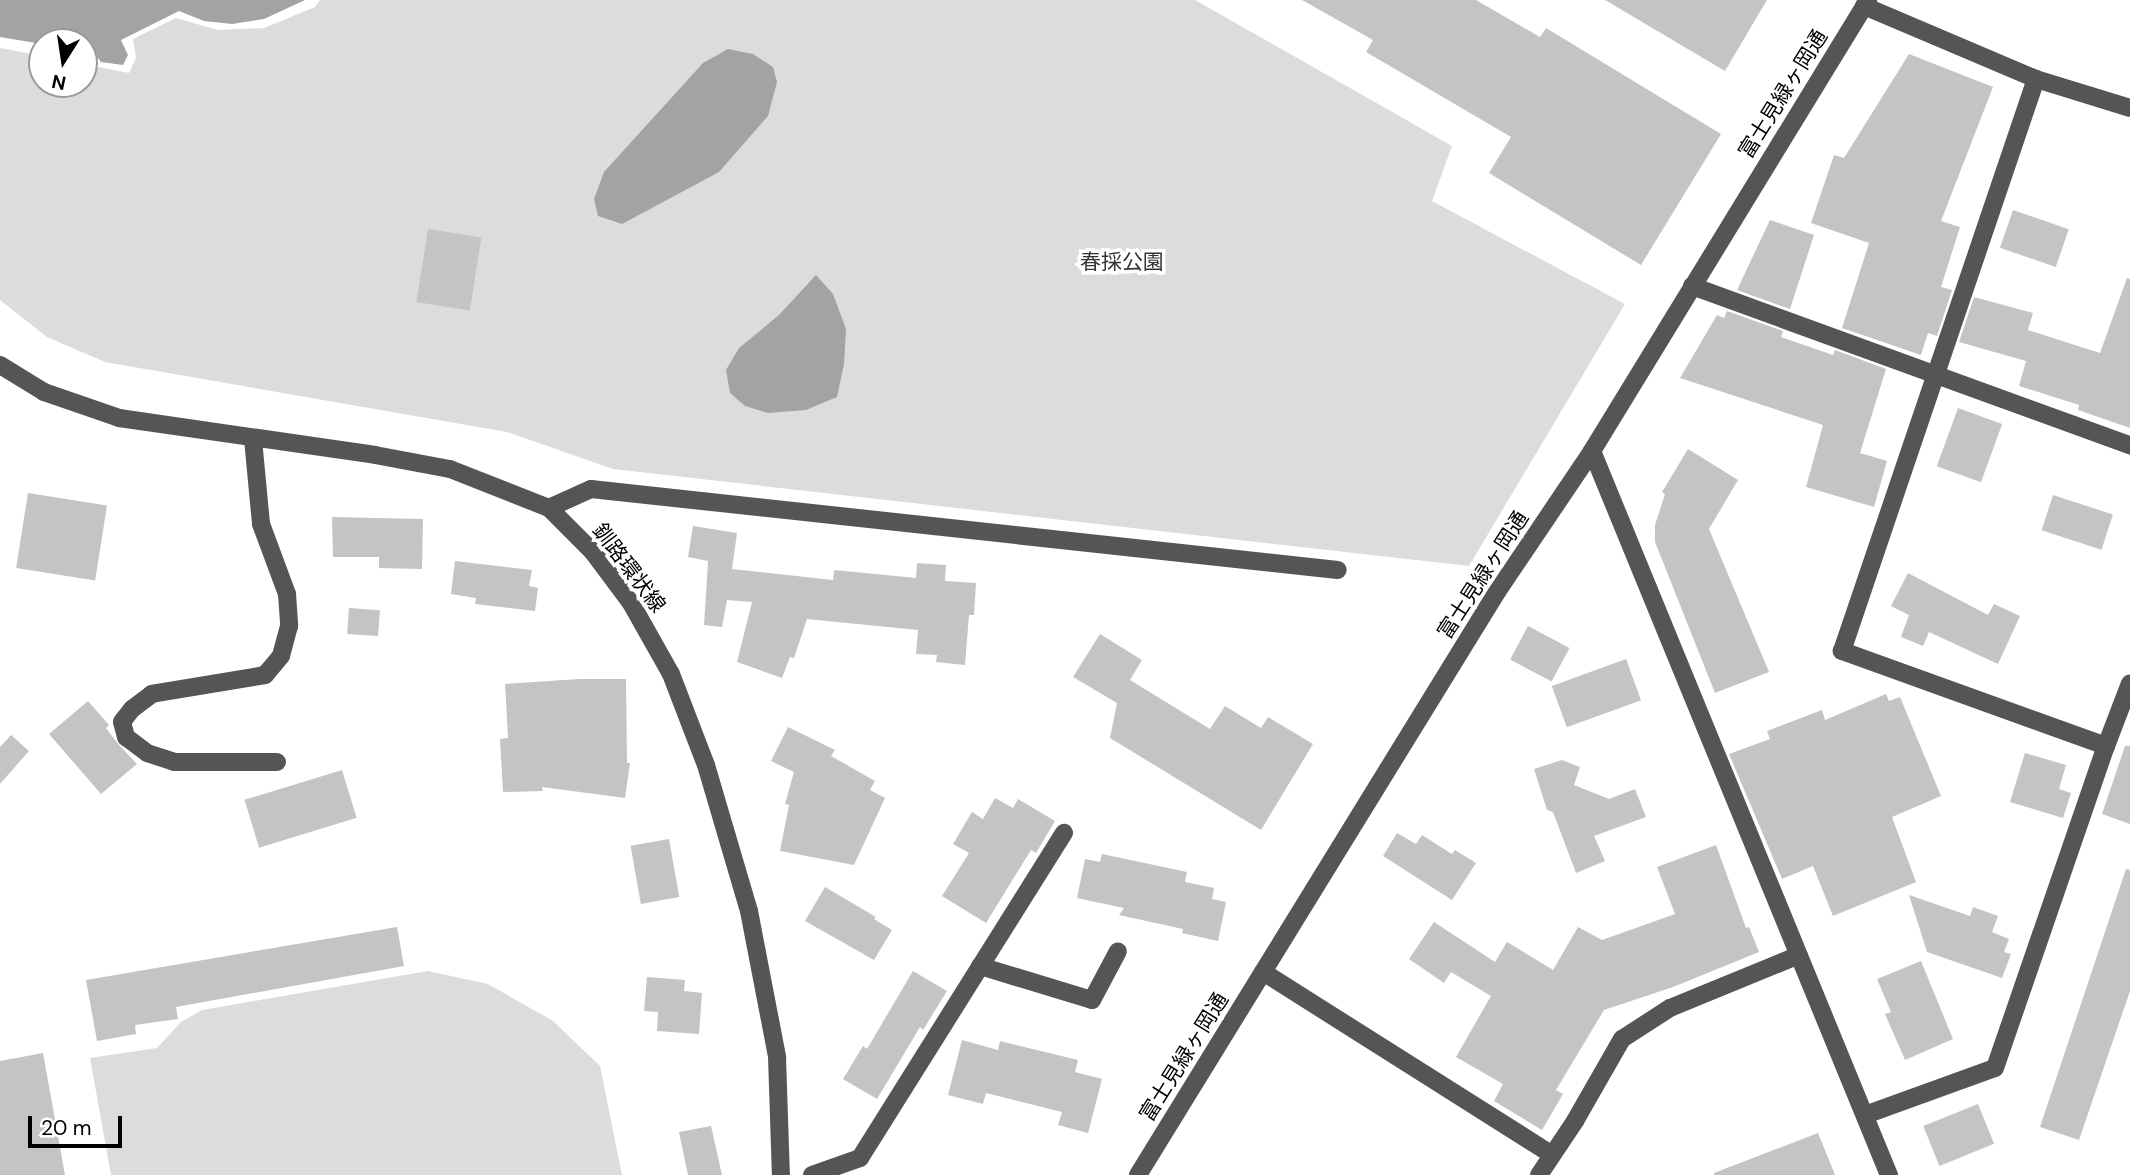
<!DOCTYPE html>
<html>
<head>
<meta charset="utf-8">
<style>
  body { margin:0 }
  #map { position:relative; width:2130px; height:1175px; overflow:hidden; background:#fff; font-family:"DM Sans","Noto Sans JP",sans-serif }
  div>[style] { position:absolute }
  .green>* { inset:0; background:#dcdcdc }
  .water>* { inset:0; background:#a3a3a3 }
  .building>* { inset:0; background:#c4c4c4; transform-origin:0 0 }
  .minor>* { height:18px; margin:-9px; padding:0 9px; transform-origin:9px; border-radius:9px; background:#555 }
  span { translate:-50% -50%; white-space:nowrap; text-align:center; line-height:1.15; -webkit-text-stroke:7px #fff; paint-order:stroke }
  .street-label { font-size:21px; color:#000 }
  .park-label { font-size:21px; color:#333 }
  .north { position:absolute; left:28px; top:28px; width:70px; height:70px; box-sizing:border-box; background:#fff; border:2px solid #999; border-radius:50%; rotate:192deg; font-size:19px; font-weight:700; line-height:28px; text-align:center; color:#000 }
  .north::after { content:''; display:block; margin:auto; width:24px; height:32px; background:#000; clip-path:polygon(50% 0,100% 100%,50% 72%,0 100%) }
  .scale { position:absolute; left:28px; top:1116px; width:94px; height:32px; box-sizing:border-box; border:4px solid #000; border-top:0; padding-left:9px; font-size:21px; line-height:24px; white-space:nowrap; color:#000; -webkit-text-stroke:5px #fff; paint-order:stroke }
</style>
</head>
<body>
<div id="map">
  <div class="green">
    <i style="clip-path:polygon(320px 0,1195px 0,1452px 146px,1432px 201px,1625px 304px,1469px 566px,613px 469px,507px 432px,105px 362px,47px 337px,0 300px,0 48px,42px 56px,42px 84px,84px 84px,84px 64px,129px 73px,136px 58px,133px 39px,176px 18px,218px 30px,264px 28px,315px 7px)"></i>
    <i style="clip-path:polygon(428px 971px,488px 984px,553px 1021px,600px 1066px,622px 1175px,111px 1175px,90px 1058px,157px 1048px,181px 1022px,202px 1010px)"></i>
  </div>
  <div class="water">
    <i style="clip-path:polygon(0 0,305px 0,264px 19px,232px 24px,204px 21px,179px 11px,121px 40px,128px 55px,123px 65px,101px 62px,94px 53px,84px 51px,84px 42px,42px 44px,0 37px)"></i>
    <i style="clip-path:polygon(728px 49px,753px 54px,773px 67px,777px 82px,768px 116px,719px 172px,622px 224px,598px 216px,594px 199px,604px 172px,703px 63px)"></i>
    <i style="clip-path:polygon(816px 275px,833px 294px,846px 329px,844px 364px,837px 397px,806px 410px,768px 413px,745px 406px,730px 393px,726px 370px,739px 348px,779px 315px)"></i>
  </div>
  <div class="building">
    <i style="clip-path:polygon(1302px 0,1476px 0,1540px 37px,1546px 28px,1721px 134px,1641px 265px,1489px 173px,1511px 137px,1366px 52px,1373px 40px)"></i>
    <i style="clip-path:polygon(1605px 0,1767px 0,1725px 71px)"></i>
    <i style="clip-path:polygon(1909px 54px,1993px 87px,1941px 221px,1960px 227px,1941px 287px,1952px 290px,1937px 336px,1928px 333px,1921px 355px,1842px 328px,1869px 243px,1811px 223px,1834px 155px,1844px 158px)"></i>
    <i style="left:2013px;top:210px;width:59px;height:40px;rotate:19deg"></i>
    <i style="clip-path:polygon(1770px 220px,1814px 235px,1790px 309px,1737px 290px)"></i>
    <i style="left:428px;top:229px;width:54px;height:74px;rotate:9deg"></i>
    <i style="clip-path:polygon(2127px 278px,2130px 279px,2130px 428px,2078px 410px,2079px 405px,2019px 386px,2026px 361px,1959px 342px,1974px 297px,2033px 313px,2028px 330px,2100px 353px)"></i>
    <i style="clip-path:polygon(1727px 311px,1783px 331px,1781px 337px,1833px 355px,1835px 350px,1886px 369px,1860px 453px,1887px 461px,1874px 507px,1806px 487px,1823px 425px,1680px 378px,1717px 315px,1724px 318px)"></i>
    <i style="left:1958px;top:408px;width:47px;height:62px;rotate:20deg"></i>
    <i style="clip-path:polygon(1688px 449px,1738px 480px,1709px 529px,1769px 672px,1715px 693px,1655px 542px,1655px 525px,1665px 494px,1662px 492px)"></i>
    <i style="left:28px;top:493px;width:80px;height:76px;rotate:9deg"></i>
    <i style="left:2053px;top:495px;width:63px;height:37px;rotate:18deg"></i>
    <i style="clip-path:polygon(332px 517px,423px 519px,422px 569px,379px 568px,379px 557px,333px 557px)"></i>
    <i style="clip-path:polygon(693px 526px,737px 533px,732px 569px,833px 580px,834px 570px,916px 578px,917px 563px,946px 565px,945px 581px,976px 583px,974px 615px,969px 615px,965px 665px,936px 662px,937px 655px,916px 654px,918px 630px,807px 619px,794px 658px,790px 657px,782px 678px,737px 662px,752px 602px,727px 600px,722px 627px,704px 625px,708px 561px,688px 557px)"></i>
    <i style="clip-path:polygon(455px 561px,532px 570px,529px 586px,538px 588px,535px 611px,475px 604px,476px 598px,451px 594px)"></i>
    <i style="clip-path:polygon(1908px 573px,1988px 615px,1994px 604px,2020px 616px,1998px 664px,1929px 632px,1923px 646px,1901px 637px,1909px 615px,1891px 606px)"></i>
    <i style="left:349px;top:608px;width:31px;height:26px;rotate:4deg"></i>
    <i style="left:1528px;top:626px;width:47px;height:38px;rotate:28deg"></i>
    <i style="clip-path:polygon(1100px 634px,1142px 660px,1130px 680px,1210px 729px,1225px 706px,1261px 728px,1268px 717px,1313px 744px,1261px 830px,1110px 738px,1117px 703px,1073px 677px)"></i>
    <i style="left:1626px;top:659px;width:44px;height:79px;rotate:70deg"></i>
    <i style="clip-path:polygon(579px 679px,626px 679px,627px 763px,630px 763px,625px 798px,542px 787px,543px 791px,503px 792px,500px 739px,508px 738px,505px 684px)"></i>
    <i style="clip-path:polygon(1886px 694px,1889px 701px,1900px 697px,1941px 796px,1892px 817px,1916px 882px,1833px 916px,1813px 866px,1782px 879px,1729px 754px,1770px 739px,1767px 731px,1822px 710px,1825px 720px)"></i>
    <i style="clip-path:polygon(88px 701px,109px 725px,106px 728px,119px 745px,137px 764px,101px 794px,49px 734px)"></i>
    <i style="clip-path:polygon(788px 727px,835px 750px,831px 756px,875px 781px,870px 790px,885px 798px,854px 865px,780px 851px,789px 805px,785px 804px,794px 772px,771px 761px)"></i>
    <i style="clip-path:polygon(11px 735px,29px 751px,0 784px,0 747px)"></i>
    <i style="clip-path:polygon(2125px 746px,2130px 746px,2130px 824px,2102px 814px)"></i>
    <i style="clip-path:polygon(2025px 753px,2066px 765px,2059px 789px,2071px 793px,2063px 818px,2010px 802px)"></i>
    <i style="clip-path:polygon(1562px 760px,1580px 767px,1574px 785px,1609px 799px,1635px 789px,1646px 817px,1594px 836px,1605px 861px,1576px 873px,1553px 812px,1547px 810px,1534px 769px)"></i>
    <i style="left:342px;top:770px;width:50px;height:102px;rotate:73deg"></i>
    <i style="clip-path:polygon(995px 798px,1013px 808px,1018px 799px,1055px 821px,1036px 853px,1031px 850px,986px 923px,942px 896px,969px 853px,953px 844px,972px 812px,983px 819px)"></i>
    <i style="clip-path:polygon(1397px 833px,1416px 844px,1422px 835px,1452px 854px,1455px 850px,1476px 863px,1452px 900px,1383px 856px)"></i>
    <i style="left:669px;top:839px;width:59px;height:39px;rotate:80deg"></i>
    <i style="clip-path:polygon(1716px 845px,1746px 928px,1749px 927px,1759px 952px,1673px 987px,1604px 1010px,1556px 1090px,1563px 1094px,1542px 1130px,1494px 1101px,1503px 1084px,1456px 1057px,1491px 996px,1451px 972px,1444px 983px,1409px 959px,1434px 922px,1495px 962px,1507px 942px,1553px 970px,1578px 927px,1602px 940px,1675px 914px,1657px 867px)"></i>
    <i style="clip-path:polygon(1102px 854px,1187px 872px,1185px 882px,1214px 888px,1212px 899px,1226px 902px,1218px 941px,1182px 933px,1183px 929px,1119px 915px,1124px 908px,1077px 898px,1085px 859px,1100px 862px)"></i>
    <i style="clip-path:polygon(2126px 869px,2130px 870px,2130px 991px,2079px 1140px,2040px 1127px)"></i>
    <i style="clip-path:polygon(825px 887px,876px 917px,874px 919px,892px 930px,874px 960px,805px 921px)"></i>
    <i style="clip-path:polygon(1909px 895px,1970px 916px,1973px 907px,1998px 916px,1992px 932px,2009px 939px,2004px 952px,2011px 954px,2002px 978px,1927px 952px)"></i>
    <i style="clip-path:polygon(397px 927px,404px 966px,176px 1007px,178px 1019px,135px 1025px,136px 1034px,97px 1041px,86px 980px)"></i>
    <i style="clip-path:polygon(1921px 961px,1953px 1039px,1905px 1060px,1885px 1014px,1891px 1012px,1877px 979px)"></i>
    <i style="clip-path:polygon(913px 971px,947px 991px,923px 1030px,920px 1027px,877px 1099px,843px 1079px,863px 1046px,867px 1049px)"></i>
    <i style="clip-path:polygon(647px 977px,685px 980px,684px 991px,702px 993px,699px 1034px,657px 1031px,658px 1012px,644px 1011px)"></i>
    <i style="clip-path:polygon(962px 1040px,998px 1050px,1000px 1041px,1078px 1060px,1075px 1072px,1102px 1079px,1088px 1133px,1058px 1125px,1062px 1112px,986px 1093px,983px 1104px,948px 1095px)"></i>
    <i style="clip-path:polygon(43px 1053px,65px 1175px,0 1175px,0 1061px)"></i>
    <i style="left:1978px;top:1104px;width:43px;height:59px;rotate:68deg"></i>
    <i style="clip-path:polygon(711px 1126px,722px 1175px,688px 1175px,679px 1132px)"></i>
    <i style="clip-path:polygon(1818px 1133px,1835px 1175px,1714px 1175px,1714px 1173px)"></i>
  </div>
  <div class="minor">
    <i style="left:1864px;top:6px;width:187px;rotate:23deg"></i>
    <i style="left:2036px;top:79px;width:98px;rotate:17.1deg"></i>
    <i style="left:1692px;top:286px;width:466px;rotate:20deg"></i>
    <i style="left:0;top:365px;width:52px;rotate:31.5deg"></i>
    <i style="left:44px;top:392px;width:79px;rotate:19.1deg"></i>
    <i style="left:119px;top:418px;width:259px;rotate:8.2deg"></i>
    <i style="left:375px;top:455px;width:76px;rotate:10.6deg"></i>
    <i style="left:450px;top:469px;width:106px;rotate:21.5deg"></i>
    <i style="left:549px;top:508px;width:62px;rotate:45deg"></i>
    <i style="left:593px;top:552px;width:64px;rotate:53.3deg"></i>
    <i style="left:631px;top:603px;width:81px;rotate:60.6deg"></i>
    <i style="left:671px;top:674px;width:97px;rotate:69deg"></i>
    <i style="left:706px;top:765px;width:152px;rotate:73.6deg"></i>
    <i style="left:749px;top:911px;width:149px;rotate:79.1deg"></i>
    <i style="left:777px;top:1057px;width:118px;rotate:88.1deg"></i>
    <i style="left:253px;top:439px;width:85px;rotate:84.6deg"></i>
    <i style="left:261px;top:524px;width:75px;rotate:69.6deg"></i>
    <i style="left:287px;top:594px;width:32px;rotate:86deg"></i>
    <i style="left:289px;top:626px;width:31px;rotate:105deg"></i>
    <i style="left:281px;top:656px;width:25px;rotate:130deg"></i>
    <i style="left:265px;top:675px;width:115px;rotate:170.5deg"></i>
    <i style="left:152px;top:694px;width:25px;rotate:143deg"></i>
    <i style="left:132px;top:709px;width:16px;rotate:128deg"></i>
    <i style="left:122px;top:722px;width:16px;rotate:75deg"></i>
    <i style="left:126px;top:737px;width:26px;rotate:37deg"></i>
    <i style="left:147px;top:753px;width:28px;rotate:18deg"></i>
    <i style="left:174px;top:762px;width:103px"></i>
    <i style="left:1592px;top:451px;width:783px;rotate:67.7deg"></i>
    <i style="left:549px;top:508px;width:46px;rotate:-24.3deg"></i>
    <i style="left:591px;top:489px;width:751px;rotate:6.19deg"></i>
    <i style="left:2106px;top:746px;width:67px;rotate:-69.1deg"></i>
    <i style="left:980px;top:966px;width:117px;rotate:16.9deg"></i>
    <i style="left:1092px;top:1000px;width:55px;rotate:-62deg"></i>
    <i style="left:1263px;top:972px;width:342px;rotate:32.3deg"></i>
    <i style="left:1865px;top:1115px;width:138px;rotate:-19.9deg"></i>
    <i style="left:1995px;top:1068px;width:341px;rotate:-71deg"></i>
    <i style="left:2106px;top:746px;width:281px;rotate:-160.2deg"></i>
    <i style="left:1842px;top:651px;width:604px;rotate:-71.27deg"></i>
    <i style="left:812px;top:1175px;width:51px;rotate:-19.5deg"></i>
    <i style="left:860px;top:1158px;width:384px;rotate:-57.9deg"></i>
    <i style="left:1138px;top:1175px;width:685px;rotate:-58.38deg"></i>
    <i style="left:1497px;top:592px;width:170px;rotate:-56deg"></i>
    <i style="left:1592px;top:451px;width:529px;rotate:-58.53deg"></i>
    <i style="left:1539px;top:1175px;width:65px;rotate:-56.3deg"></i>
    <i style="left:1575px;top:1121px;width:95px;rotate:-60.2deg"></i>
    <i style="left:1622px;top:1039px;width:57px;rotate:-32.9deg"></i>
    <i style="left:1670px;top:1008px;width:139px;rotate:-22.3deg"></i>
  </div>
  <div class="street-label">
    <span style="left:1783px;top:94px;rotate:-58deg">富士見緑ヶ岡通</span>
    <span style="left:629px;top:568px;rotate:53deg">釧路環状線</span>
    <span style="left:1483px;top:575px;rotate:-57deg">富士見緑ヶ岡通</span>
    <span style="left:1184px;top:1057px;rotate:-58deg">富士見緑ヶ岡通</span>
  </div>
  <div class="park-label">
    <span style="left:1122px;top:262px">春採公園</span>
  </div>
  <div class="north">N</div>
  <div class="scale">20 m</div>
</div>
</body>
</html>
